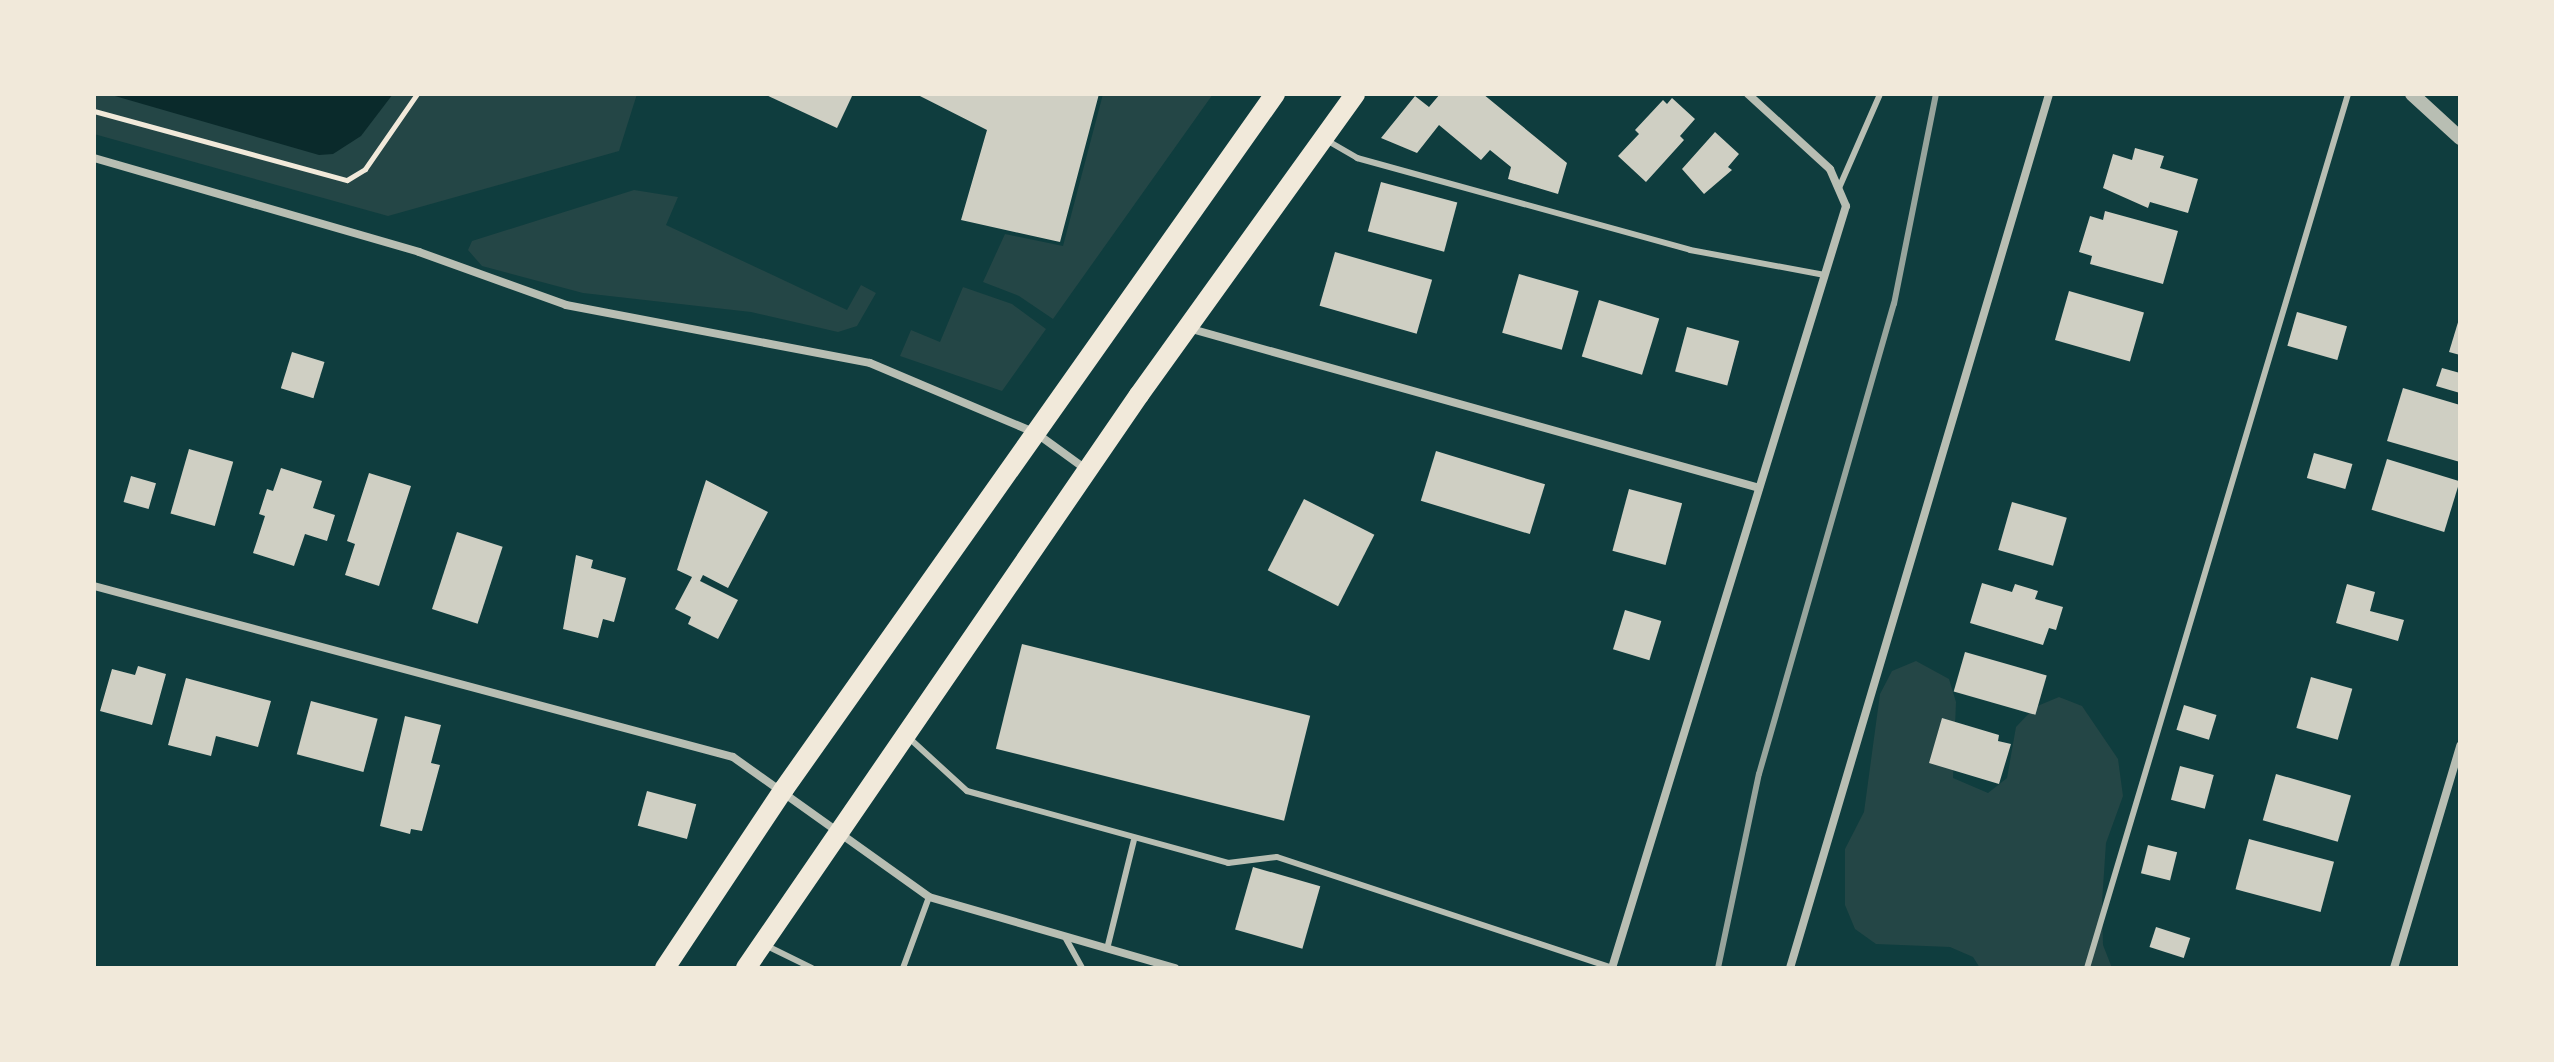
<!DOCTYPE html>
<html>
<head>
<meta charset="utf-8">
<style>
  body { margin:0 }
  #map { position:relative; width:2554px; height:1062px; overflow:hidden; background:#0f3d3e; font-family:Arial,sans-serif }
  div>[style] { position:absolute }
  .green>* { inset:0; background:#244646 }
  .water>* { inset:0; background:#0a2a2b }
  .building>* { inset:0; background:#cfcfc3; transform-origin:0 0 }
  .path>* { height:5px; margin:-2.5px; padding:0 2.5px; transform-origin:2.5px; border-radius:2.5px; background:#f1e9da }
  .service>* { height:6px; margin:-3px; padding:0 3px; transform-origin:3px; border-radius:3px; background:#b8beb3 }
  .minor>* { height:8px; margin:-4px; padding:0 4px; transform-origin:4px; border-radius:4px; background:#b8beb3 }
  .tertiary>* { height:14px; margin:-7px; padding:0 7px; transform-origin:7px; border-radius:7px; background:#b8beb3 }
  .primary>* { height:20px; margin:-10px; padding:0 10px; transform-origin:10px; border-radius:10px; background:#f1e9da }
  .rail>* { height:6px; margin:-3px; padding:0 3px; transform-origin:3px; border-radius:3px; background:#97a49c }
  span { translate:-50% -50%; white-space:nowrap; text-align:center; line-height:1.15; -webkit-text-stroke:6px #f1e9da; paint-order:stroke }
  .frame { position:absolute; inset:0; border:96px solid #f1e9da; pointer-events:none }
</style>
</head>
<body>
<div id="map">
  <div class="green">
    <i style="clip-path:polygon(94px 94px,637px 94px,619px 151px,388px 216px,94px 134px)"></i>
    <i style="clip-path:polygon(1103px 94px,1213px 94px,1053px 319px,1019px 296px,983px 282px,1005px 234px,1063px 246px)"></i>
    <i style="clip-path:polygon(634px 190px,678px 197px,666px 225px,847px 310px,861px 285px,876px 293px,857px 326px,838px 332px,751px 312px,583px 293px,482px 266px,468px 250px,472px 241px)"></i>
    <i style="clip-path:polygon(963px 287px,1012px 304px,1046px 329px,1002px 391px,900px 356px,911px 330px,940px 342px)"></i>
    <i style="clip-path:polygon(1916px 661px,1949px 679px,1956px 702px,1953px 778px,1988px 793px,2007px 778px,2016px 727px,2035px 707px,2059px 697px,2082px 706px,2118px 759px,2123px 796px,2106px 843px,2102px 902px,2103px 945px,2112px 968px,1980px 968px,1973px 957px,1950px 947px,1876px 944px,1855px 929px,1845px 905px,1845px 849px,1864px 812px,1880px 694px,1892px 671px)"></i>
  </div>
  <div class="water">
    <i style="clip-path:polygon(108px 94px,393px 94px,361px 136px,333px 154px,319px 155px)"></i>
  </div>
  <div class="building">
    <i style="clip-path:polygon(764px 94px,853px 94px,837px 128px)"></i>
    <i style="clip-path:polygon(916px 94px,1099px 94px,1060px 242px,961px 220px,987px 130px)"></i>
    <i style="clip-path:polygon(1440px 94px,1483px 94px,1567px 163px,1558px 194px,1508px 179px,1511px 167px,1490px 150px,1481px 160px,1439px 125px,1417px 153px,1381px 138px,1415px 96px,1429px 107px)"></i>
    <i style="clip-path:polygon(1672px 98px,1695px 119px,1680px 136px,1684px 140px,1646px 182px,1618px 156px,1639px 134px,1635px 130px,1663px 100px,1667px 104px)"></i>
    <i style="clip-path:polygon(1715px 132px,1739px 154px,1728px 167px,1732px 170px,1704px 194px,1682px 169px)"></i>
    <i style="clip-path:polygon(2135px 148px,2164px 156px,2160px 168px,2198px 179px,2188px 213px,2150px 202px,2148px 208px,2103px 188px,2113px 154px,2132px 160px)"></i>
    <i style="left:1381px;top:182px;width:79px;height:51px;rotate:15deg"></i>
    <i style="clip-path:polygon(2105px 211px,2178px 231px,2163px 284px,2090px 264px,2092px 256px,2079px 252px,2090px 216px,2103px 220px)"></i>
    <i style="left:1335px;top:252px;width:101px;height:56px;rotate:16deg"></i>
    <i style="left:1519px;top:274px;width:62px;height:61px;rotate:16deg"></i>
    <i style="left:2069px;top:291px;width:78px;height:51px;rotate:16deg"></i>
    <i style="left:1599px;top:300px;width:63px;height:59px;rotate:17deg"></i>
    <i style="left:2297px;top:312px;width:52px;height:35px;rotate:16deg"></i>
    <i style="clip-path:polygon(2459px 319px,2460px 319px,2460px 355px,2449px 352px)"></i>
    <i style="left:1687px;top:327px;width:54px;height:46px;rotate:15deg"></i>
    <i style="left:292px;top:352px;width:34px;height:38px;rotate:17deg"></i>
    <i style="clip-path:polygon(2442px 368px,2460px 373px,2460px 393px,2436px 386px)"></i>
    <i style="clip-path:polygon(2403px 388px,2460px 405px,2460px 462px,2387px 441px)"></i>
    <i style="left:189px;top:449px;width:46px;height:67px;rotate:16deg"></i>
    <i style="left:1436px;top:451px;width:114px;height:52px;rotate:17deg"></i>
    <i style="left:2314px;top:453px;width:40px;height:26px;rotate:16deg"></i>
    <i style="left:2387px;top:459px;width:76px;height:53px;rotate:17deg"></i>
    <i style="clip-path:polygon(281px 468px,322px 481px,313px 508px,335px 515px,327px 541px,305px 534px,294px 566px,253px 553px,265px 516px,259px 514px,267px 489px,273px 491px)"></i>
    <i style="clip-path:polygon(369px 473px,411px 486px,379px 586px,345px 575px,355px 544px,347px 541px)"></i>
    <i style="left:131px;top:476px;width:26px;height:27px;rotate:16deg"></i>
    <i style="clip-path:polygon(706px 480px,768px 512px,728px 588px,703px 575px,700px 581px,738px 600px,718px 639px,688px 624px,691px 617px,675px 609px,692px 577px,677px 570px)"></i>
    <i style="left:1629px;top:489px;width:55px;height:64px;rotate:15deg"></i>
    <i style="left:1304px;top:499px;width:79px;height:80px;rotate:27deg"></i>
    <i style="left:2012px;top:502px;width:57px;height:50px;rotate:16deg"></i>
    <i style="left:457px;top:532px;width:48px;height:81px;rotate:18deg"></i>
    <i style="clip-path:polygon(576px 555px,593px 560px,591px 568px,626px 578px,614px 622px,603px 619px,598px 638px,563px 629px)"></i>
    <i style="clip-path:polygon(1982px 583px,2012px 592px,2015px 584px,2038px 591px,2035px 599px,2063px 607px,2056px 630px,2049px 628px,2043px 645px,1970px 623px)"></i>
    <i style="clip-path:polygon(2347px 584px,2375px 592px,2370px 611px,2404px 620px,2398px 641px,2336px 623px)"></i>
    <i style="left:1625px;top:610px;width:38px;height:41px;rotate:17deg"></i>
    <i style="left:1022px;top:644px;width:297px;height:108px;rotate:14deg"></i>
    <i style="left:1965px;top:652px;width:85px;height:41px;rotate:16deg"></i>
    <i style="clip-path:polygon(138px 666px,166px 674px,152px 725px,100px 711px,112px 669px,135px 675px)"></i>
    <i style="left:2311px;top:677px;width:43px;height:53px;rotate:16deg"></i>
    <i style="clip-path:polygon(186px 678px,271px 701px,258px 747px,216px 736px,211px 756px,168px 745px)"></i>
    <i style="left:311px;top:701px;width:69px;height:55px;rotate:15deg"></i>
    <i style="left:2184px;top:705px;width:34px;height:26px;rotate:17deg"></i>
    <i style="clip-path:polygon(405px 716px,441px 725px,431px 763px,440px 765px,422px 831px,411px 829px,410px 834px,380px 826px)"></i>
    <i style="clip-path:polygon(1942px 718px,1999px 735px,1998px 741px,2011px 744px,1999px 784px,1929px 763px)"></i>
    <i style="left:2180px;top:766px;width:35px;height:35px;rotate:15deg"></i>
    <i style="left:2276px;top:774px;width:78px;height:48px;rotate:16deg"></i>
    <i style="left:647px;top:791px;width:51px;height:36px;rotate:15deg"></i>
    <i style="left:2249px;top:839px;width:88px;height:52px;rotate:15deg"></i>
    <i style="left:2148px;top:845px;width:30px;height:29px;rotate:14deg"></i>
    <i style="left:1253px;top:867px;width:70px;height:65px;rotate:16deg"></i>
    <i style="left:2156px;top:927px;width:36px;height:21px;rotate:18deg"></i>
  </div>
  <div class="path">
    <i style="left:94px;top:111px;width:262px;rotate:15.3deg"></i>
    <i style="left:347px;top:180px;width:21px;rotate:-31deg"></i>
    <i style="left:365px;top:169px;width:91px;rotate:-55.3deg"></i>
  </div>
  <div class="service">
    <i style="left:1328px;top:141px;width:34px;rotate:30deg"></i>
    <i style="left:1357px;top:158px;width:345px;rotate:15.4deg"></i>
    <i style="left:1690px;top:250px;width:137px;rotate:10.5deg"></i>
    <i style="left:1839px;top:188px;width:103px;rotate:-66.4deg"></i>
    <i style="left:908px;top:737px;width:80px;rotate:42.5deg"></i>
    <i style="left:967px;top:791px;width:271px;rotate:15.4deg"></i>
    <i style="left:1228px;top:863px;width:49px;rotate:-7deg"></i>
    <i style="left:1277px;top:857px;width:353px;rotate:18.3deg"></i>
    <i style="left:1065px;top:937px;width:35px;rotate:61deg"></i>
    <i style="left:765px;top:945px;width:52px;rotate:26.1deg"></i>
    <i style="left:1107px;top:949px;width:112px;rotate:-76.1deg"></i>
    <i style="left:903px;top:968px;width:76px;rotate:-69.9deg"></i>
    <i style="left:2087px;top:968px;width:912px;rotate:-73.37deg"></i>
  </div>
  <div class="minor">
    <i style="left:94px;top:158px;width:338px;rotate:16.1deg"></i>
    <i style="left:419px;top:252px;width:156px;rotate:19.8deg"></i>
    <i style="left:566px;top:305px;width:309px;rotate:10.8deg"></i>
    <i style="left:870px;top:363px;width:180px;rotate:22.9deg"></i>
    <i style="left:1036px;top:433px;width:63px;rotate:36deg"></i>
    <i style="left:1188px;top:328px;width:593px;rotate:15.65deg"></i>
    <i style="left:94px;top:586px;width:661px;rotate:14.98deg"></i>
    <i style="left:733px;top:757px;width:241px;rotate:35.5deg"></i>
    <i style="left:929px;top:897px;width:256px;rotate:16.1deg"></i>
    <i style="left:1612px;top:968px;width:797px;rotate:-72.93deg"></i>
    <i style="left:1846px;top:206px;width:40px;rotate:-113.4deg"></i>
    <i style="left:1830px;top:169px;width:111px;rotate:-137.6deg"></i>
    <i style="left:1790px;top:968px;width:912px;rotate:-73.49deg"></i>
    <i style="left:2394px;top:968px;width:232px;rotate:-73.4deg"></i>
  </div>
  <div class="tertiary">
    <i style="left:2412px;top:94px;width:65px;rotate:42.5deg"></i>
  </div>
  <div class="primary">
    <i style="left:665px;top:968px;width:215px;rotate:-56.4deg"></i>
    <i style="left:784px;top:789px;width:851px;rotate:-54.76deg"></i>
    <i style="left:746px;top:968px;width:695px;rotate:-55.56deg"></i>
    <i style="left:1139px;top:395px;width:370px;rotate:-54.3deg"></i>
  </div>
  <div class="rail">
    <i style="left:1718px;top:968px;width:198px;rotate:-78.1deg"></i>
    <i style="left:1759px;top:774px;width:489px;rotate:-74deg"></i>
    <i style="left:1894px;top:304px;width:214px;rotate:-78.7deg"></i>
  </div>
  <div class="frame"></div>
</div>
</body>
</html>
